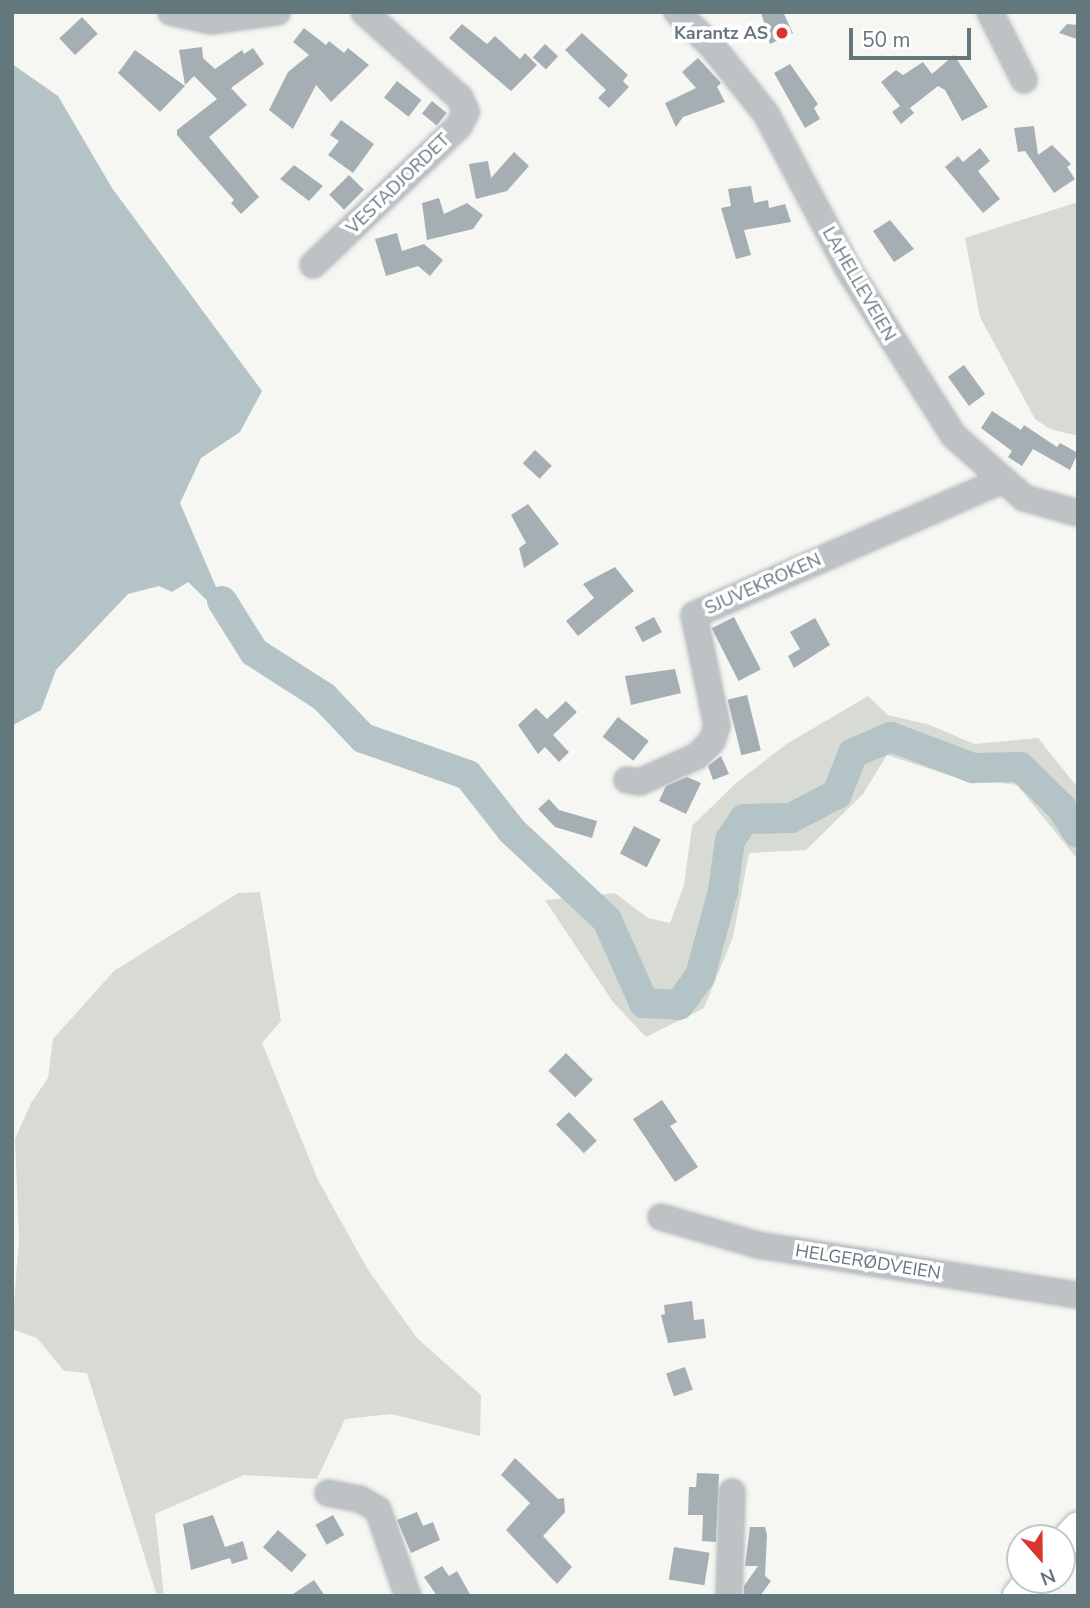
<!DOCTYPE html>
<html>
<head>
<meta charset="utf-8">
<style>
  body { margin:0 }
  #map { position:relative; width:1090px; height:1608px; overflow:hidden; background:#f6f6f3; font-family:"Nunito Sans",sans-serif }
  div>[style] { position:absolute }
  .green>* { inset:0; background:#d7dbd3 }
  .water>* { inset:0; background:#b4c3c5 }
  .river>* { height:30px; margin:-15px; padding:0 15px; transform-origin:15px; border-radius:15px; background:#b4c3c5 }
  .building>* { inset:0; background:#a5afb3; transform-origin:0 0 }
  .roads { filter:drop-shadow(0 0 2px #afb6b8) drop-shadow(0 0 2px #afb6b8) }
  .minor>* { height:24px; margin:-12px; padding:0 12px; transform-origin:12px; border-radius:12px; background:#bdc3c5 }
  .major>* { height:30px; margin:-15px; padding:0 15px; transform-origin:15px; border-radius:15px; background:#fff }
  .dots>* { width:19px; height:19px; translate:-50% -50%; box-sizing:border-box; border:4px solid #fff; border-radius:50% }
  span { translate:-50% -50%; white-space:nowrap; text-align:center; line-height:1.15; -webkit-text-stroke:7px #fff; paint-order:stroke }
  .poi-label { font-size:18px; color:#63777d; font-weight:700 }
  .right { translate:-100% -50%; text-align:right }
  .street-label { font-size:18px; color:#63777d }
  .frame { position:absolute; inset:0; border:14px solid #63777d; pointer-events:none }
  .north { position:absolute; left:1006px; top:1524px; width:70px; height:70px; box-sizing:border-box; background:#fff; border:2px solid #c1c9cb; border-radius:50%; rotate:159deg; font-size:19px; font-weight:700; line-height:28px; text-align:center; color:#63777d }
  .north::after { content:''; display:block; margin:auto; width:24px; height:32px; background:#d93630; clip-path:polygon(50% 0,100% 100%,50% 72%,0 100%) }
  .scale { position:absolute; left:849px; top:28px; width:122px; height:32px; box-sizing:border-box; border:4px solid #63777d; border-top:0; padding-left:9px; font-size:21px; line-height:24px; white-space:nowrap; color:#63777d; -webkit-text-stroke:5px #fff; paint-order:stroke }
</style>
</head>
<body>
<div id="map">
  <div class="green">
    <i style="clip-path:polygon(1078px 202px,1078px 436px,1050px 429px,1035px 419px,980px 317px,965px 238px)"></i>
    <i style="clip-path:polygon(868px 696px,888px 715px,930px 725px,974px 744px,1038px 738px,1078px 788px,1078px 860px,1017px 785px,951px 776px,887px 755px,863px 794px,806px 850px,749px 853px,733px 937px,704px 1008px,646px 1037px,613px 1002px,545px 900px,615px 893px,648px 918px,670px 923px,684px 885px,692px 826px,735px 784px,785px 745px)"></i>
    <i style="clip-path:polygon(260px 892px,281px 1021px,262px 1043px,318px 1180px,368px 1270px,417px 1338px,481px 1395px,480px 1436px,391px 1414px,345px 1419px,317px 1479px,244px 1475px,155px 1514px,164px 1596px,157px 1596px,87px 1373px,64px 1371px,37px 1338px,12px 1329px,19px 1240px,15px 1139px,31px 1103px,48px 1078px,53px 1039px,114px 971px,238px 893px)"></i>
  </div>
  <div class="water">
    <i style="clip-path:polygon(12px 64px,58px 96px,112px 188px,262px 391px,240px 432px,201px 458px,180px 503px,222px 601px,215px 608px,188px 582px,172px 592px,159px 586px,128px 594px,56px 670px,41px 710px,15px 724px,12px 730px)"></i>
  </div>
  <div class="river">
    <i style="left:222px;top:601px;width:60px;rotate:57.9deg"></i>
    <i style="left:254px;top:652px;width:83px;rotate:32.7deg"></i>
    <i style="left:324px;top:697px;width:57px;rotate:46.4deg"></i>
    <i style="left:363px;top:738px;width:111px;rotate:19.4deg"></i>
    <i style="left:468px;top:775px;width:71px;rotate:51.8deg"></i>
    <i style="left:512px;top:831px;width:130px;rotate:43.1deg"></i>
    <i style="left:607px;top:920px;width:91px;rotate:66deg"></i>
    <i style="left:644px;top:1003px;width:35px;rotate:3deg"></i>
    <i style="left:679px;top:1005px;width:36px;rotate:-54deg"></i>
    <i style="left:700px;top:976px;width:88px;rotate:-74.9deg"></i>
    <i style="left:723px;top:891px;width:51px;rotate:-82.2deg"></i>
    <i style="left:730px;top:840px;width:25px;rotate:-56deg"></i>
    <i style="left:744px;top:819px;width:47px;rotate:-1.2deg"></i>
    <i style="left:791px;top:818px;width:52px;rotate:-27.6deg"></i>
    <i style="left:837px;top:794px;width:44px;rotate:-68.7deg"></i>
    <i style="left:853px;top:753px;width:41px;rotate:-22.8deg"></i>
    <i style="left:891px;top:737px;width:88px;rotate:20.7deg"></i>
    <i style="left:973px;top:768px;width:47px;rotate:-1.2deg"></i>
    <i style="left:1020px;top:767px;width:57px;rotate:44.3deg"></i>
    <i style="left:1061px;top:807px;width:31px;rotate:57deg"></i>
  </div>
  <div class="building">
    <i style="clip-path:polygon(761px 12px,783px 12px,793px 33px,770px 44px)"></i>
    <i style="left:82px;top:17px;width:23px;height:31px;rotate:47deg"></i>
    <i style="clip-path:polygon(462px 24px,487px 44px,495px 36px,520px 59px,525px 53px,537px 65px,511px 91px,449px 38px)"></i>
    <i style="clip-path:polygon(1067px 24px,1078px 25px,1077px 39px,1059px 33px)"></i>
    <i style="clip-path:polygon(304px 28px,326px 45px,329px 41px,344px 53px,348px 48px,369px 65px,331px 102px,316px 85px,293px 129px,269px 110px,288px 72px,309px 55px,293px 42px)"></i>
    <i style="clip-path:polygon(582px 33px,628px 75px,623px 81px,629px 87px,609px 108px,598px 98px,606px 90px,565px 50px)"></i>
    <i style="left:545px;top:44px;width:18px;height:18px;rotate:43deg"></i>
    <i style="clip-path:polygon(202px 47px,203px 58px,215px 69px,242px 50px,244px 54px,253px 48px,264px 64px,231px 88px,247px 105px,209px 137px,259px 197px,241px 214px,231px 203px,234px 200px,177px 135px,177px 130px,217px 99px,194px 76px,185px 85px,179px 50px)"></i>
    <i style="clip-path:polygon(135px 50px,185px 86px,160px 112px,118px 73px)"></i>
    <i style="clip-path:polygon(954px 55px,988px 107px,962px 121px,945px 90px,938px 86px,910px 108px,914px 113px,901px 124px,892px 112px,900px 106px,881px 82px,896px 70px,903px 75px,923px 62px,932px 74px)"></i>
    <i style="clip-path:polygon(698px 58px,721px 83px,717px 87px,725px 102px,683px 117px,676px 127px,665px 103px,696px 88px,682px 72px)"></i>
    <i style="clip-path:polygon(790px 64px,818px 104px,814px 108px,820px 119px,805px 128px,774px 73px)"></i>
    <i style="left:397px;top:81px;width:31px;height:21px;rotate:38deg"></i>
    <i style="left:432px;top:101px;width:19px;height:16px;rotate:39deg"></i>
    <i style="clip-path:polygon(341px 120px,374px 144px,353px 173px,328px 155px,339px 141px,330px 135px)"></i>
    <i style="clip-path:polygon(1034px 126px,1038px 155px,1052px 145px,1071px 164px,1067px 167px,1075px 179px,1054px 193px,1025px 151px,1018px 152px,1014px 128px)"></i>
    <i style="clip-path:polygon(980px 148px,990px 161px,978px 171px,1000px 199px,983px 213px,945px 167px,958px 156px,963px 162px)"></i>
    <i style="clip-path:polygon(514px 152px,529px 166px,507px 191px,476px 199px,469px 164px,488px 161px,491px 178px)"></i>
    <i style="clip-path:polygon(294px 165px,323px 186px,309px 201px,280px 179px)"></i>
    <i style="left:349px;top:175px;width:21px;height:28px;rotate:45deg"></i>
    <i style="clip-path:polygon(751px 186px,754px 203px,768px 200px,769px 208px,785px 204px,791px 222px,744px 230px,751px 255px,736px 259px,721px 208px,731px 206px,728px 189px)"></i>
    <i style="clip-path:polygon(439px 198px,444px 214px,467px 203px,483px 215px,473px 229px,427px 240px,422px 203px)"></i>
    <i style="clip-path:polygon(890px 220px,914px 249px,894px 262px,873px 231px)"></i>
    <i style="clip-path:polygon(397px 233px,402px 251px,424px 244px,443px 260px,430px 276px,418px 266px,386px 276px,375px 239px)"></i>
    <i style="left:964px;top:365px;width:36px;height:20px;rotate:54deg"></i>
    <i style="clip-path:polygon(992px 411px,1021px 430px,1024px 425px,1057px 447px,1060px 443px,1078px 453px,1070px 470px,1033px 449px,1022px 466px,1008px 457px,1012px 451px,981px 428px)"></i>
    <i style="left:535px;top:450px;width:23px;height:18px;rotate:43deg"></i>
    <i style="clip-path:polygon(528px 504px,559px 544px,524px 568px,519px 548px,526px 543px,511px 515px)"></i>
    <i style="clip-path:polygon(615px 567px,634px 591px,578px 636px,566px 621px,594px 598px,583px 584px)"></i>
    <i style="left:654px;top:617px;width:17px;height:22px;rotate:62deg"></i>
    <i style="left:734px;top:617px;width:59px;height:25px;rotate:63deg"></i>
    <i style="clip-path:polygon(815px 618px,830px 645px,794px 668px,788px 656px,800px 649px,790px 632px)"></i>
    <i style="clip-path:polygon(675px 669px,681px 693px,631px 705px,625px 676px)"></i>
    <i style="left:747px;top:695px;width:57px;height:20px;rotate:76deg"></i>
    <i style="clip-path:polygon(566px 701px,577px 712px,553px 735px,569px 752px,559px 762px,545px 747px,538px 754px,518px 725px,536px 708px,547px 719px)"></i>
    <i style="left:618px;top:717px;width:39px;height:25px;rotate:38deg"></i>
    <i style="clip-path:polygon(721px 756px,729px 774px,713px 780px,708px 766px)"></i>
    <i style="clip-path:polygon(687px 777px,701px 783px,686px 814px,659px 801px,666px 786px)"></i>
    <i style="clip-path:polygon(549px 799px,559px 810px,597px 821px,592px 838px,555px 827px,538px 809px)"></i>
    <i style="left:634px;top:826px;width:30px;height:31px;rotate:27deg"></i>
    <i style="left:566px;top:1053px;width:38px;height:25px;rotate:45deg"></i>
    <i style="clip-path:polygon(662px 1100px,677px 1122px,670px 1126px,698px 1167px,675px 1182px,633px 1119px)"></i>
    <i style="left:569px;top:1112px;width:40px;height:18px;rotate:46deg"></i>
    <i style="clip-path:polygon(692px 1301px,694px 1320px,704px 1319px,706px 1338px,668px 1343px,661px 1315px,665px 1314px,664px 1305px)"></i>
    <i style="left:685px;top:1367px;width:24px;height:20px;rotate:71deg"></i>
    <i style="clip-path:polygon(515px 1458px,558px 1499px,564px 1498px,565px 1512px,543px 1536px,572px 1567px,557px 1584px,506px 1530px,530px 1503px,501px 1475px)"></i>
    <i style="clip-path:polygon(697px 1473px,719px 1474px,716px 1542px,702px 1541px,703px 1515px,688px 1515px,689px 1487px,696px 1487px)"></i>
    <i style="clip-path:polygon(417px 1512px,423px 1526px,433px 1522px,440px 1540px,411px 1553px,397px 1520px)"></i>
    <i style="clip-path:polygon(213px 1515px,225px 1547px,243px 1541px,248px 1559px,232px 1564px,230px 1558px,191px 1570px,183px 1524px)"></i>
    <i style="left:333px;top:1515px;width:23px;height:20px;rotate:61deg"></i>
    <i style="clip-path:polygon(750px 1527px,765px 1527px,767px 1535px,765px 1576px,771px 1581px,760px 1596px,744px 1596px,744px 1586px,758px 1566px,745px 1566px)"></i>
    <i style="left:278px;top:1530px;width:38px;height:23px;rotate:41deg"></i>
    <i style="left:674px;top:1547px;width:36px;height:33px;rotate:9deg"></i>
    <i style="clip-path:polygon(442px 1566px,449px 1576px,457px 1571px,471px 1596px,437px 1596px,424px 1577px)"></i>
    <i style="clip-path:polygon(314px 1580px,325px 1596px,290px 1596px)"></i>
  </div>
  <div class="roads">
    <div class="minor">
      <i style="left:171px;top:12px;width:41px;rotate:12.7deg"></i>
      <i style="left:211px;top:21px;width:67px;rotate:-7.8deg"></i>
      <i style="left:677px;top:12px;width:49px;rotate:44.2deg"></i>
      <i style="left:712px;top:46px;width:87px;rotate:51.5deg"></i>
      <i style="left:766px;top:114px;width:177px;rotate:62deg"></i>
      <i style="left:849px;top:270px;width:196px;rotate:57.7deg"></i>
      <i style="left:954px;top:436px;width:94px;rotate:41.5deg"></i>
      <i style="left:1024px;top:498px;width:56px;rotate:15.5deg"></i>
      <i style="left:990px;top:12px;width:76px;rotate:63.4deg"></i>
      <i style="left:313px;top:265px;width:202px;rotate:-43.6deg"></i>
      <i style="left:459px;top:126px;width:16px;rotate:-63deg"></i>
      <i style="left:466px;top:112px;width:15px;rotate:-113deg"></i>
      <i style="left:460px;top:98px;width:129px;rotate:-138.1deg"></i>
      <i style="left:627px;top:780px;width:13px;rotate:9deg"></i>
      <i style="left:640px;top:782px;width:63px;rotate:-24.5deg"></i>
      <i style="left:697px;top:756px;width:21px;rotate:-45deg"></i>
      <i style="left:712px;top:741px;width:16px;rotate:-72deg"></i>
      <i style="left:717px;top:726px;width:113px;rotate:-101.7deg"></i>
      <i style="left:694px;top:615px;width:334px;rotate:-23.6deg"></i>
      <i style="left:661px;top:1217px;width:101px;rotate:16.1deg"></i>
      <i style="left:758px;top:1245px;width:324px;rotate:8.9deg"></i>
      <i style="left:328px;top:1493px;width:33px;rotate:11deg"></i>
      <i style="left:360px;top:1499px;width:21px;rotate:31deg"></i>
      <i style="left:378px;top:1510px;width:91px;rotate:70.8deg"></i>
      <i style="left:729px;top:1596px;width:104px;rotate:-88.3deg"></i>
    </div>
    <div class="major">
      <i style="left:1062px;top:1545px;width:24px;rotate:-48deg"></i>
      <i style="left:1018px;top:1596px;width:21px;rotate:-51deg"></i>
    </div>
  </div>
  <div class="dots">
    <i style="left:782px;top:33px;background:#d93630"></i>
  </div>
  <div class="poi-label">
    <span class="right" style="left:768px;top:33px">Karantz AS</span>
  </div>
  <div class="street-label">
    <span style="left:398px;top:184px;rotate:-44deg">VESTADJORDET</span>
    <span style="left:859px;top:284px;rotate:60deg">LAHELLEVEIEN</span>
    <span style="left:763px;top:584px;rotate:-24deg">SJUVEKROKEN</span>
    <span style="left:868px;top:1262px;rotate:9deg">HELGERØDVEIEN</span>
  </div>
  <div class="frame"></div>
  <div class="north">N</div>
  <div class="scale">50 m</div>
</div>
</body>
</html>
